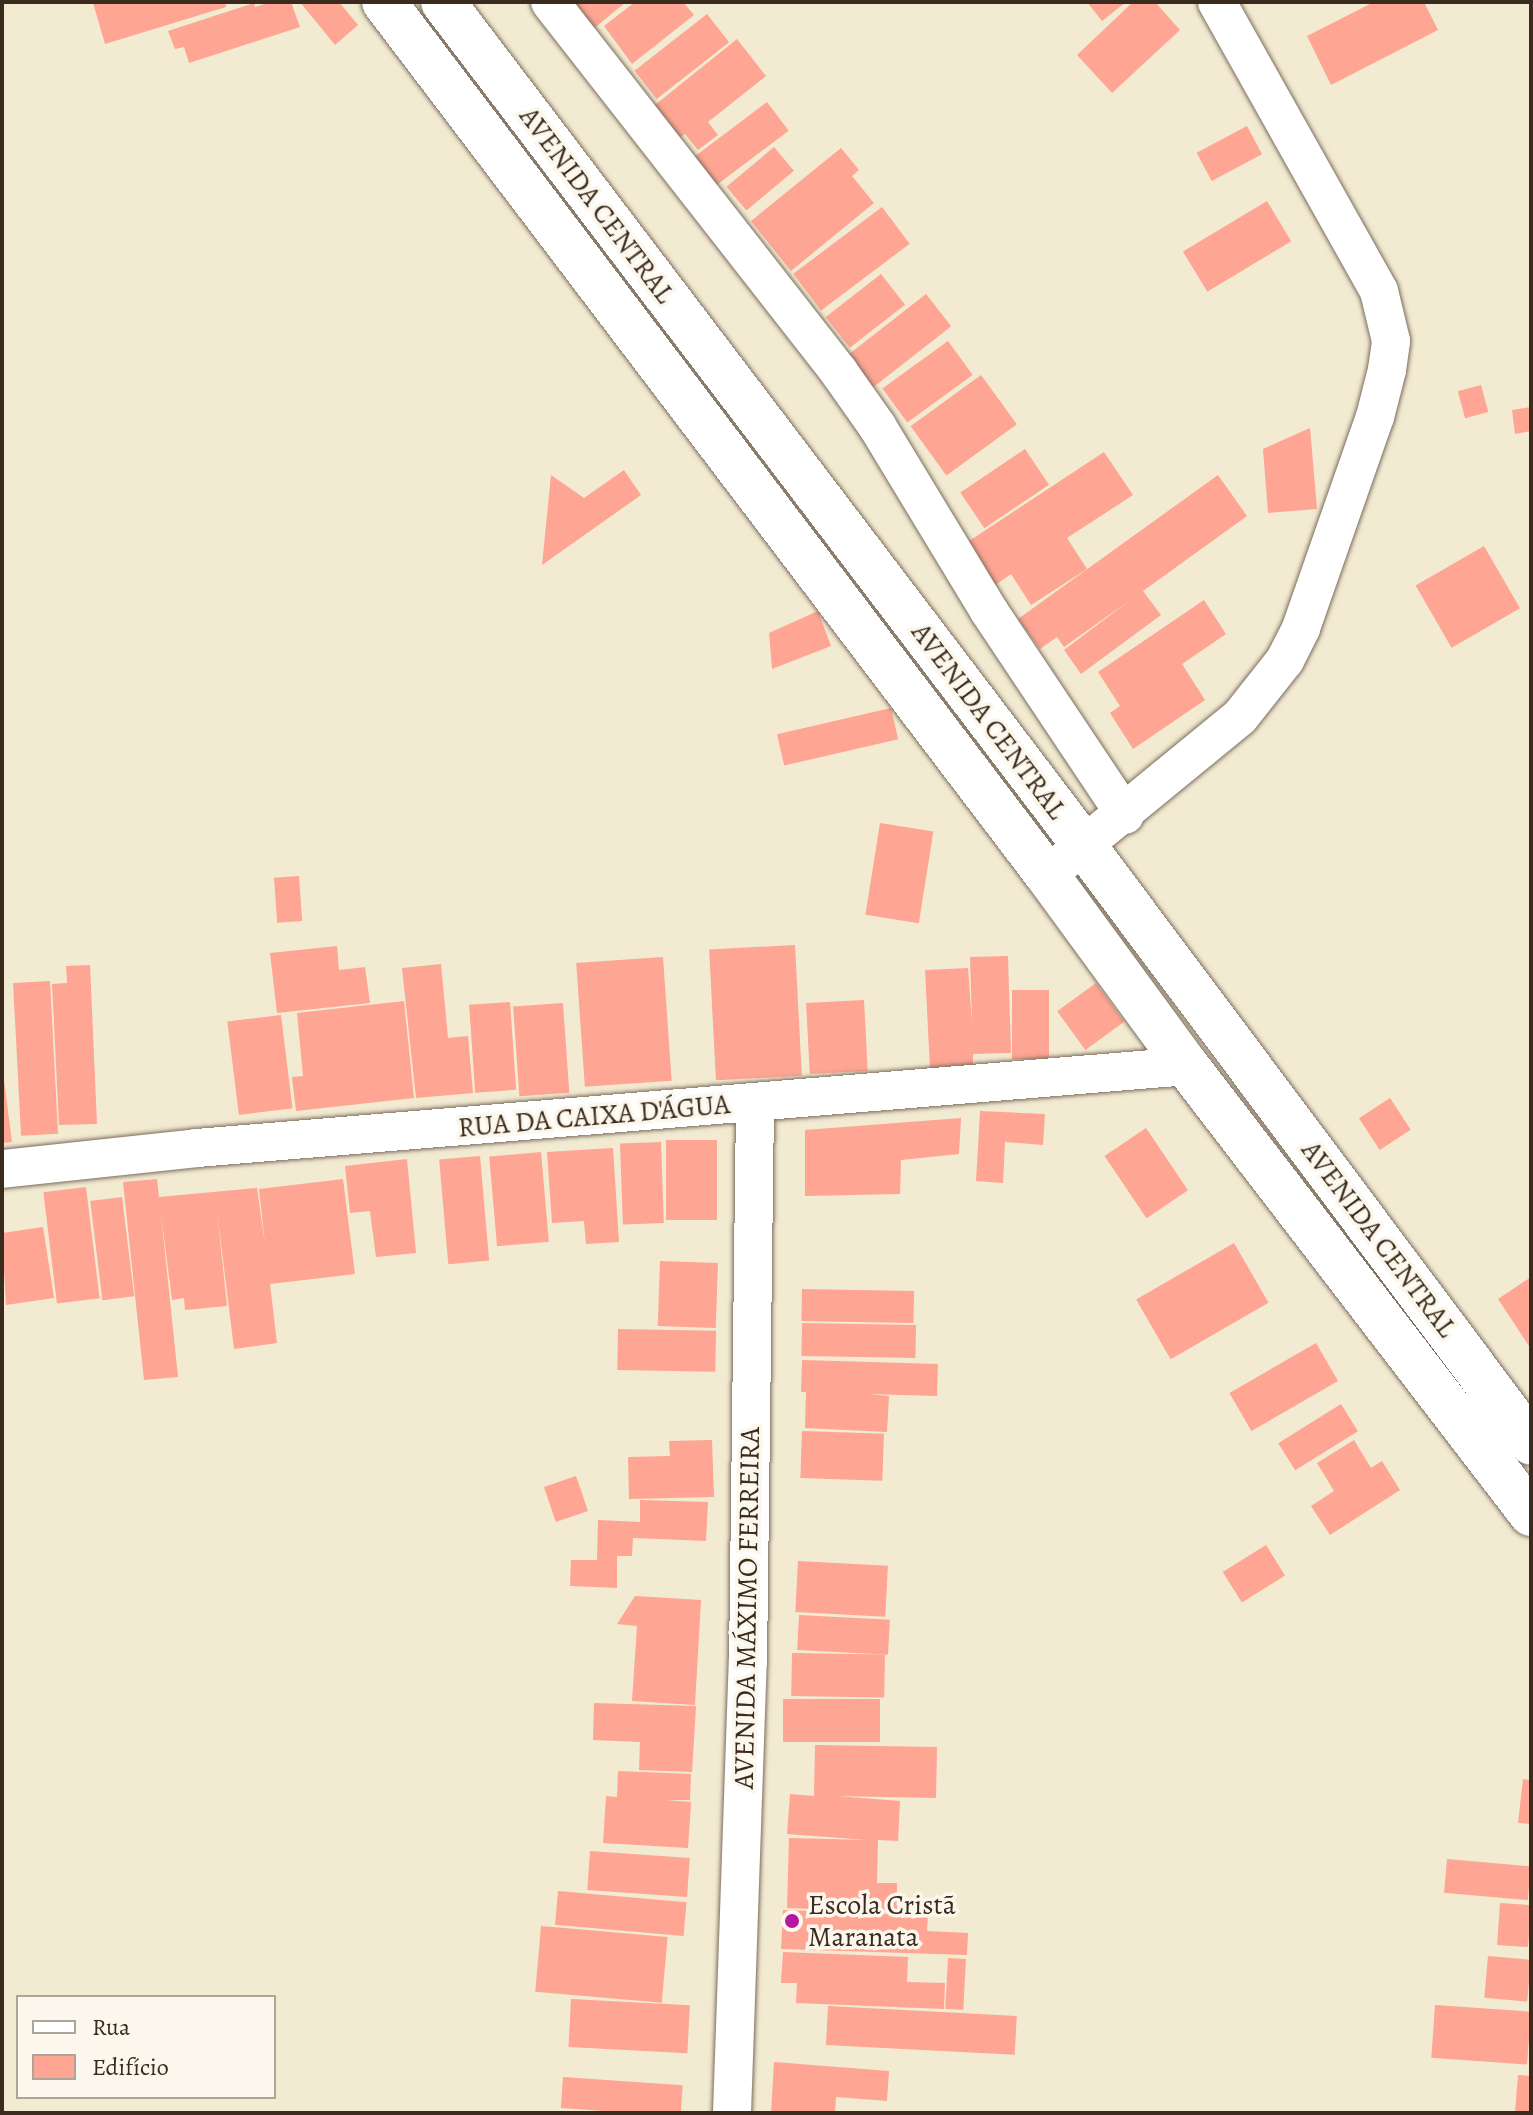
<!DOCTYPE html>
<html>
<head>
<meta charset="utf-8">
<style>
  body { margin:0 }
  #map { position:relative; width:1533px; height:2115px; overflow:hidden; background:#f3ead2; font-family:Alegreya,serif }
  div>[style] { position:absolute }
  .building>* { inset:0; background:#fea593; transform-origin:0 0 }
  .roads { filter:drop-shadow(0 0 2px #7b6d5d) drop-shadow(0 0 2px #7b6d5d) }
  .minor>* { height:38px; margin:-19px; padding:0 19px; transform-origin:19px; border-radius:19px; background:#fff }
  .primary>* { height:44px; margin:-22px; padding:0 22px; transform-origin:22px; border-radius:22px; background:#fff }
  .dots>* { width:22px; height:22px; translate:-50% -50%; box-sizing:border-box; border:4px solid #fbf7ec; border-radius:50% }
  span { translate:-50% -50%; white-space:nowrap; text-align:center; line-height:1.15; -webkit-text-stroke:7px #fbf7ec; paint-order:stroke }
  .street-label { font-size:28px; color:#3b2a1e }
  .poi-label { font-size:28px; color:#3b2a1e }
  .left { translate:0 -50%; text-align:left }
  .frame { position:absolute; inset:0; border:4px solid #3b2a1e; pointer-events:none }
  .legend { position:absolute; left:16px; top:1995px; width:260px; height:104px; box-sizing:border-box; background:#fbf7ec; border:2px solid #aea59a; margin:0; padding:10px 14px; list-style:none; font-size:24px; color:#3b2a1e }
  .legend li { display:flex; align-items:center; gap:16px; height:40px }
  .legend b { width:40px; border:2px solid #aea59a }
</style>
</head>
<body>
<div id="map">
  <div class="building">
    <i style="clip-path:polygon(225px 2px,226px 7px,105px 44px,93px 3px)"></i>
    <i style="clip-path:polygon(271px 2px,291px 2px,300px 27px,189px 63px,184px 47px,175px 49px,168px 31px,254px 3px,255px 7px)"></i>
    <i style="clip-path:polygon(300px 2px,339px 2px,358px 25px,335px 45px)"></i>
    <i style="clip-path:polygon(569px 2px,626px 2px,592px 30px)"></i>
    <i style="clip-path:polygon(635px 2px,683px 2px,694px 15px,632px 64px,604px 26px)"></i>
    <i style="clip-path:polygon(1087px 2px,1126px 2px,1102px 21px)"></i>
    <i style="clip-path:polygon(1133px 2px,1155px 2px,1180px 30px,1112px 93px,1077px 55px)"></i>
    <i style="clip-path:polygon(1374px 2px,1424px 2px,1438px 30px,1331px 85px,1307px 36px)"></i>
    <i style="left:707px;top:14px;width:36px;height:92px;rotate:52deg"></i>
    <i style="clip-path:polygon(737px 39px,766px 76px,708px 122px,718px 135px,698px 150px,685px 134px,676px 140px,650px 109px)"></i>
    <i style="left:767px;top:102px;width:36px;height:91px;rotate:53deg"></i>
    <i style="left:1247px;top:126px;width:32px;height:57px;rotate:62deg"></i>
    <i style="left:774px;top:147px;width:31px;height:62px;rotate:50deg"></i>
    <i style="clip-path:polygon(841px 148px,859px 170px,852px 176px,874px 203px,791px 271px,751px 221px)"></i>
    <i style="left:1267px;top:201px;width:47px;height:98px;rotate:59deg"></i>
    <i style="left:882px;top:207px;width:46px;height:111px;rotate:53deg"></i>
    <i style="left:881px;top:274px;width:39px;height:70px;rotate:52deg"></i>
    <i style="left:926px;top:294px;width:41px;height:99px;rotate:52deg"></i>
    <i style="left:948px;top:341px;width:42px;height:81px;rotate:54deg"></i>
    <i style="left:981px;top:375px;width:61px;height:87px;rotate:54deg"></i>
    <i style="left:1481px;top:385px;width:28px;height:24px;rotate:75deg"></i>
    <i style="clip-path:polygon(1531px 407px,1531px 431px,1515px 434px,1512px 410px)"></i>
    <i style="clip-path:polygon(1310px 428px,1317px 509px,1268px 513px,1263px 449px)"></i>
    <i style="left:1025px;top:449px;width:43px;height:78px;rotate:56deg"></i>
    <i style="clip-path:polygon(1104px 452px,1133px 495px,1067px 538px,1087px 569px,1031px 605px,1011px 574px,994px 586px,966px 543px)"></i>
    <i style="clip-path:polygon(624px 470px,641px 495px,542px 565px,551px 475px,584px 498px)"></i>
    <i style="clip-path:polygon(1218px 475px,1247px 516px,1143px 591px,1161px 615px,1081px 674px,1064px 650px,1133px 598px,1064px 647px,1057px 637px,1040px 649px,1018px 619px)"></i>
    <i style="left:1484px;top:546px;width:72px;height:79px;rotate:60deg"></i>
    <i style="clip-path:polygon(1204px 600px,1226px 634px,1182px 664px,1205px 700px,1133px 749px,1110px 713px,1120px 706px,1098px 672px)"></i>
    <i style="clip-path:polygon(818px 611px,831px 646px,772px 669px,769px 633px)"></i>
    <i style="left:891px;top:708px;width:32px;height:117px;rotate:77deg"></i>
    <i style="left:880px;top:823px;width:54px;height:93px;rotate:9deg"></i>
    <i style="left:299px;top:876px;width:45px;height:25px;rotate:86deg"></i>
    <i style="left:795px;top:945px;width:131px;height:86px;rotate:87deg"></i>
    <i style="clip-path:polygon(337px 946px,339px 970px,365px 967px,370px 1003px,277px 1013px,270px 953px)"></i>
    <i style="clip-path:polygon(1008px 956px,1011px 1053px,973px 1054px,973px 1066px,930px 1069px,925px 970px,968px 968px,972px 1023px,970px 957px)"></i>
    <i style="left:663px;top:957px;width:124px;height:87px;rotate:86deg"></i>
    <i style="clip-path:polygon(441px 964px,448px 1038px,468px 1036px,473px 1093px,416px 1098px,402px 968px)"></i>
    <i style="clip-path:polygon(90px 965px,97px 1124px,59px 1125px,52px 984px,67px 983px,66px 966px)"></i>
    <i style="left:50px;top:981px;width:153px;height:37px;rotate:87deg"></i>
    <i style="left:1096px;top:983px;width:48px;height:48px;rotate:54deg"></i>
    <i style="left:1049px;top:990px;width:69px;height:37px;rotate:90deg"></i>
    <i style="left:864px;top:1000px;width:71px;height:58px;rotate:87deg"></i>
    <i style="clip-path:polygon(404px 1001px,414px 1098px,296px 1111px,292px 1077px,303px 1076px,297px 1013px)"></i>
    <i style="left:510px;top:1002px;width:88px;height:41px;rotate:86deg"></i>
    <i style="left:563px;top:1003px;width:90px;height:50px;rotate:86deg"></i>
    <i style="left:281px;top:1015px;width:94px;height:54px;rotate:83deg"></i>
    <i style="clip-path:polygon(4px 1080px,12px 1142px,2px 1143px,2px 1081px)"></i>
    <i style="left:1390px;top:1098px;width:38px;height:37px;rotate:57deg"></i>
    <i style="clip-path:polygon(980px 1111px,1045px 1114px,1043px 1145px,1005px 1142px,1003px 1183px,976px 1181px)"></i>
    <i style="clip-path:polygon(961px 1118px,959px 1154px,901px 1160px,900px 1194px,805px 1196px,805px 1130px)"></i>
    <i style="left:1146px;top:1128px;width:75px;height:50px;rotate:56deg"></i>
    <i style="left:666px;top:1140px;width:51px;height:80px"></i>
    <i style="left:661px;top:1142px;width:81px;height:41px;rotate:88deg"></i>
    <i style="clip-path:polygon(613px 1148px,619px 1242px,586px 1244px,584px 1221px,552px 1223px,547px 1152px)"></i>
    <i style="left:541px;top:1152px;width:90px;height:52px;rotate:85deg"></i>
    <i style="left:480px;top:1156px;width:105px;height:41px;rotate:85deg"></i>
    <i style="clip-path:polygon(407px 1159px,416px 1253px,376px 1257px,370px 1211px,350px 1213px,345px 1166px)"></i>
    <i style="clip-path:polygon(157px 1179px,159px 1197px,257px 1188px,265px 1245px,259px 1189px,343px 1179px,355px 1274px,270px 1284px,277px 1343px,234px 1349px,217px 1211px,227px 1306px,185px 1310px,184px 1298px,172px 1300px,161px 1214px,178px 1377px,144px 1380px,123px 1182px)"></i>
    <i style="left:86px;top:1187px;width:112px;height:43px;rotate:83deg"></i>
    <i style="left:122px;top:1197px;width:100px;height:32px;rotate:83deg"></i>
    <i style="clip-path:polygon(43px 1227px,54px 1298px,6px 1305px,2px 1233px)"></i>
    <i style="left:1234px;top:1243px;width:69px;height:113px;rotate:60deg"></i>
    <i style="left:660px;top:1261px;width:58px;height:65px;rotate:2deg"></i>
    <i style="clip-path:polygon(1531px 1277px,1531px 1349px,1498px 1299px)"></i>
    <i style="left:802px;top:1289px;width:112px;height:32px;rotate:1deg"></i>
    <i style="left:802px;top:1323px;width:114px;height:33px;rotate:1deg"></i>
    <i style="left:618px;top:1329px;width:98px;height:41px;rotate:1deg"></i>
    <i style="left:1316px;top:1343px;width:44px;height:100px;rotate:60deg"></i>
    <i style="clip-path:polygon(802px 1360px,938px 1364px,937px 1396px,868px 1394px,889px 1396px,887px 1432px,805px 1428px,806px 1392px,801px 1392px)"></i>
    <i style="left:1341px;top:1404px;width:32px;height:74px;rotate:58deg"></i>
    <i style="left:802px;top:1431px;width:82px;height:47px;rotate:2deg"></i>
    <i style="clip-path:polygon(712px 1440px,714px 1497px,629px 1499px,628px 1457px,670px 1456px,669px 1441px)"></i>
    <i style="clip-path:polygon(1354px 1440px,1371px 1468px,1382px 1461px,1400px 1490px,1330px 1535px,1311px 1506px,1334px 1491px,1317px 1463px)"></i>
    <i style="left:576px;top:1476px;width:37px;height:34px;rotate:71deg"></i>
    <i style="clip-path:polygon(640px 1500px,708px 1502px,706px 1541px,633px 1538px,632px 1556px,617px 1556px,617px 1588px,570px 1586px,571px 1560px,597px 1560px,598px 1520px,640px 1522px)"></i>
    <i style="left:1266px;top:1545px;width:36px;height:51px;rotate:58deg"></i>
    <i style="left:798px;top:1561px;width:90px;height:51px;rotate:3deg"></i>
    <i style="clip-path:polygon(635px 1596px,701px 1600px,695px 1705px,632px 1701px,637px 1626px,617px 1624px)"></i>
    <i style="left:799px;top:1615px;width:91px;height:35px;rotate:3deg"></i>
    <i style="left:792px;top:1653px;width:93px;height:43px;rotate:1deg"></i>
    <i style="left:880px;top:1699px;width:43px;height:97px;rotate:90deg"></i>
    <i style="clip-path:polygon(594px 1703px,696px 1706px,692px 1772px,639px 1770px,640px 1742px,593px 1740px)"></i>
    <i style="clip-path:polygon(815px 1745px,937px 1747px,936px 1798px,836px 1796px,900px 1801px,898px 1841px,878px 1840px,877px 1883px,897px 1883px,897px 1912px,787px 1908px,789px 1838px,867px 1840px,787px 1834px,790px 1794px,814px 1796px)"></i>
    <i style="clip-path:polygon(618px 1771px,691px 1774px,690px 1800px,666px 1800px,691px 1802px,688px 1848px,603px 1843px,606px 1796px,617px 1797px)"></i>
    <i style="clip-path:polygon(1523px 1779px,1531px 1780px,1531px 1824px,1518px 1823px)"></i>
    <i style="left:590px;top:1851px;width:100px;height:39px;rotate:4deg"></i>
    <i style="left:1447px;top:1859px;width:84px;height:34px;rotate:5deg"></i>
    <i style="left:558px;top:1891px;width:129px;height:34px;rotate:5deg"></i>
    <i style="left:1500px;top:1903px;width:31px;height:42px;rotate:4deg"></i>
    <i style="clip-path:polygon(783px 1910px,928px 1915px,927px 1931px,968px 1933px,967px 1955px,781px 1949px)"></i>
    <i style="left:541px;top:1926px;width:127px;height:66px;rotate:5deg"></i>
    <i style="clip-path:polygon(783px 1952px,908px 1957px,907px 1982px,945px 1983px,944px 2009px,796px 2003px,797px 1983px,781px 1983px)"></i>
    <i style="left:1488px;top:1956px;width:43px;height:42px;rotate:5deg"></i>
    <i style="left:948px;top:1958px;width:18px;height:51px;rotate:3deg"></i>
    <i style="left:571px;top:1999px;width:119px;height:48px;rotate:3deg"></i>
    <i style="left:1435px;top:2005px;width:96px;height:53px;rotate:4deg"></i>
    <i style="left:828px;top:2006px;width:189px;height:39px;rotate:3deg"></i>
    <i style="clip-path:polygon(774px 2062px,889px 2071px,887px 2101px,836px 2097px,835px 2113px,771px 2113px)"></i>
    <i style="clip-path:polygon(1518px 2075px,1531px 2076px,1531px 2113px,1515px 2112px)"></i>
    <i style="left:563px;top:2077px;width:120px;height:31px;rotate:4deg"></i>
  </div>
  <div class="roads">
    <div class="minor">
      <i style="left:550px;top:2px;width:469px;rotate:52deg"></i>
      <i style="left:839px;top:372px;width:66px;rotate:54.9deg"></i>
      <i style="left:877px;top:426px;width:216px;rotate:58.8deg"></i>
      <i style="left:989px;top:611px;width:245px;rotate:56.3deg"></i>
      <i style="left:1047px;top:875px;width:249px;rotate:-39.3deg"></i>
      <i style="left:1240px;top:717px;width:73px;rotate:-51.7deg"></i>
      <i style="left:1285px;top:660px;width:36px;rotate:-63deg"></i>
      <i style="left:1301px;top:628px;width:224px;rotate:-70.7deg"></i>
      <i style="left:1375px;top:417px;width:49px;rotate:-75.7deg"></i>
      <i style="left:1387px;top:370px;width:29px;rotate:-82deg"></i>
      <i style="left:1391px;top:341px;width:51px;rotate:-103.5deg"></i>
      <i style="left:1379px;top:291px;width:331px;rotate:-119.3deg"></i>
      <i style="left:2px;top:1169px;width:196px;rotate:-6.1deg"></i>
      <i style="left:197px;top:1148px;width:993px;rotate:-4.73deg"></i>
      <i style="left:732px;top:2113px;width:451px;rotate:-88deg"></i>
      <i style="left:748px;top:1662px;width:559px;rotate:-89.28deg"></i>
    </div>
    <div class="primary">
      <i style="left:384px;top:2px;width:1096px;rotate:52.79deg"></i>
      <i style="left:1047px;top:875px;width:237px;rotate:53.8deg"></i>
      <i style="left:1187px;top:1066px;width:565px;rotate:52.48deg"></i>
      <i style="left:443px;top:2px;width:1061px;rotate:52.77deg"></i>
      <i style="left:1085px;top:847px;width:744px;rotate:53.19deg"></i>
    </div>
  </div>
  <div class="dots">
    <i style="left:792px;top:1921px;background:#b5179e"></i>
  </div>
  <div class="street-label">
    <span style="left:597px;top:205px;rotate:53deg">AVENIDA CENTRAL</span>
    <span style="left:989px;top:721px;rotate:53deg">AVENIDA CENTRAL</span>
    <span style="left:594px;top:1116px;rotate:-5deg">RUA DA CAIXA D'ÁGUA</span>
    <span style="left:1379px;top:1239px;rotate:53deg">AVENIDA CENTRAL</span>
    <span style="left:747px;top:1608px;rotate:-89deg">AVENIDA MÁXIMO FERREIRA</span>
  </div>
  <div class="poi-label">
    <span class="left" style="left:808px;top:1921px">Escola Cristã<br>Maranata</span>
  </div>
  <div class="frame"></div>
  <ul class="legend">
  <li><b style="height:10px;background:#fff"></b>Rua</li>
  <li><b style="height:22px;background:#fea593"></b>Edifício</li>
  </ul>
</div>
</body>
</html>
